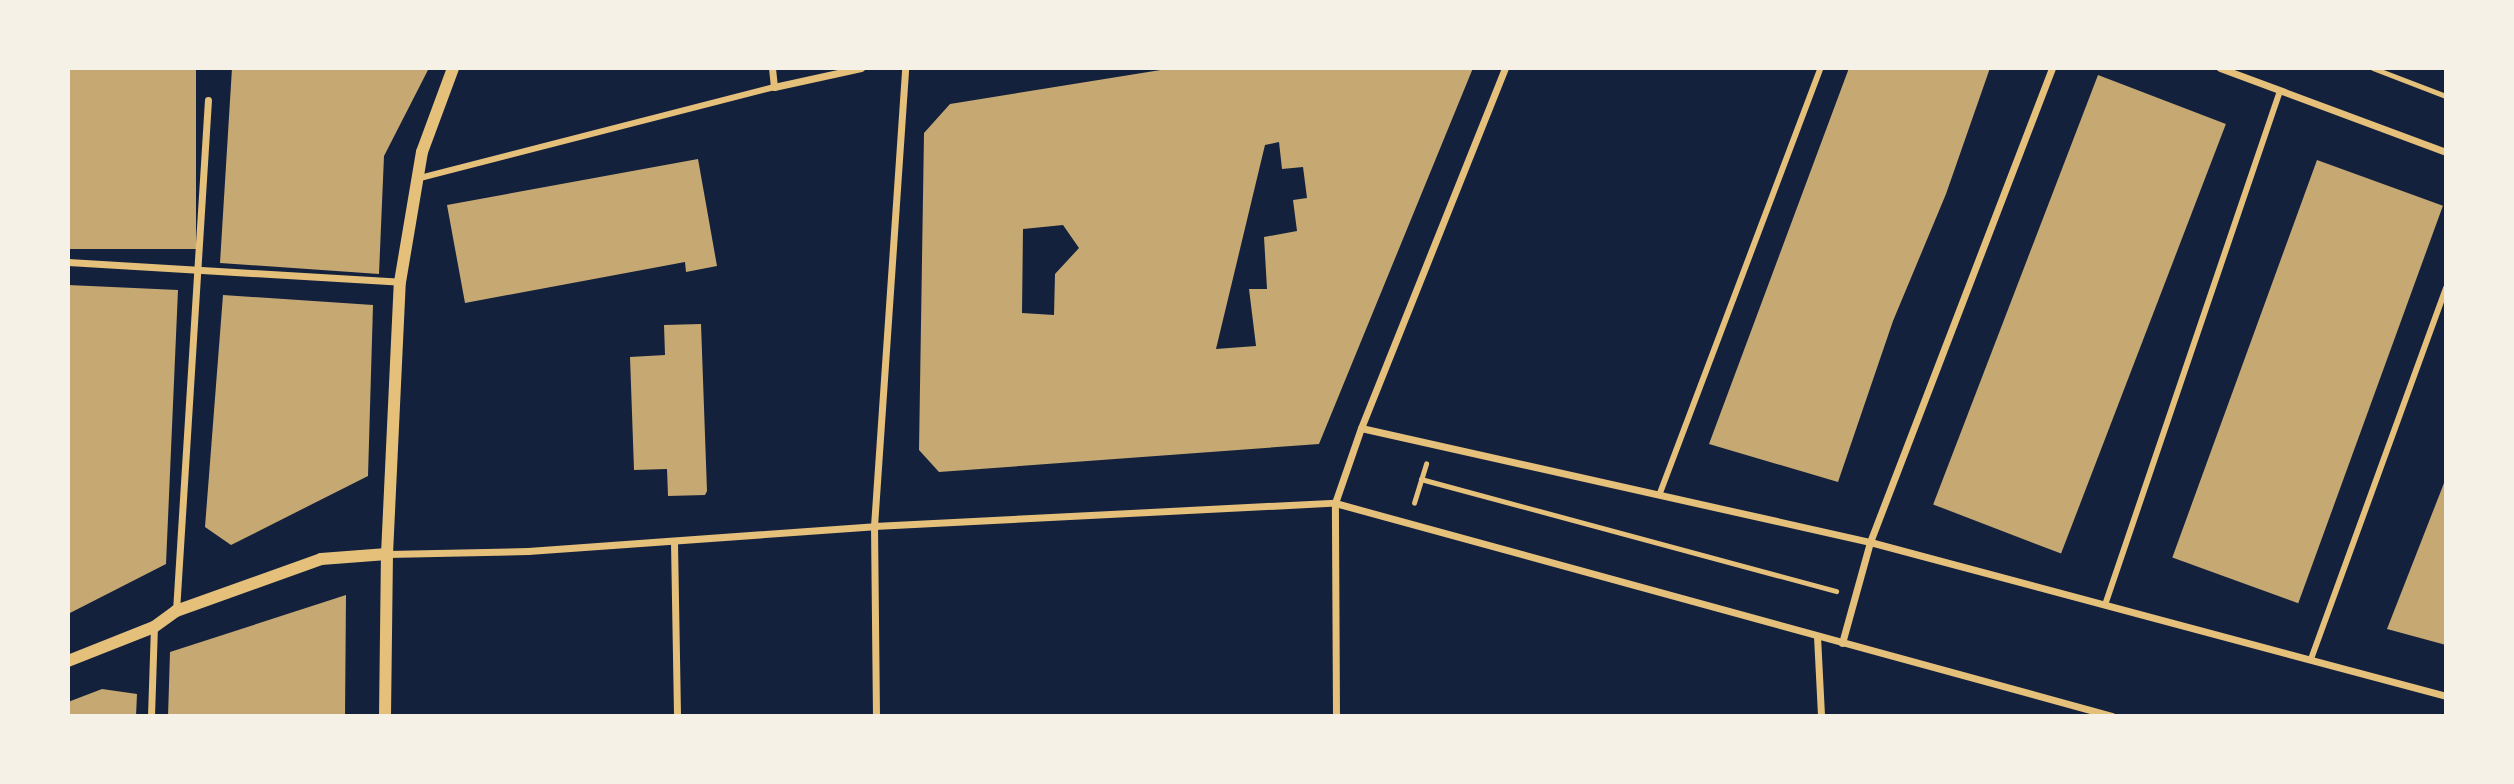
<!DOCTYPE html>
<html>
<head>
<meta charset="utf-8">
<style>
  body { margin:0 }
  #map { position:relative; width:2514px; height:784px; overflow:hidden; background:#14213d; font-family:"DM Sans",sans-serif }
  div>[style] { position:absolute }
  .building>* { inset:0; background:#c6a872; transform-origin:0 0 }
  .path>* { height:4.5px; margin:-2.25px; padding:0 2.25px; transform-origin:2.25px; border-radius:2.25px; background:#e5c07b }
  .pedestrian>* { height:6px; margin:-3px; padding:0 3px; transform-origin:3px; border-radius:3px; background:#e5c07b }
  .minor>* { height:7px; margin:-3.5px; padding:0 3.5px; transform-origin:3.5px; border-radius:3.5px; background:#e5c07b }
  .tertiary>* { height:12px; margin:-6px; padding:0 6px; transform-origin:6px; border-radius:6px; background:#e5c07b }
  span { translate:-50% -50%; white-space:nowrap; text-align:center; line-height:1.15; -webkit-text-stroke:5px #f6f1e7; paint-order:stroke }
  .frame { position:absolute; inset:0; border:70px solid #f6f1e7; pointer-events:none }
</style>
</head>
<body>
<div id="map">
  <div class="building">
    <i style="left:68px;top:68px;width:128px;height:181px"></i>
    <i style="clip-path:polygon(232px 68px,429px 68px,384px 156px,379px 274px,220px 263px)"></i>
    <i style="clip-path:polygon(evenodd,1173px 68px,1473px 68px,1319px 444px,939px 472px,919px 450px,924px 133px,950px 104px,1173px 68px,1279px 142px,1282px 169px,1303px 167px,1307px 198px,1293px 200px,1297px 231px,1264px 237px,1267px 289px,1249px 289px,1256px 346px,1216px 349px,1265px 145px,1279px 142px,1173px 68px,1063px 225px,1079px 248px,1055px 274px,1054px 315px,1022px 313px,1023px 229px,1063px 225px)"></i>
    <i style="clip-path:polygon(1849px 68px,1990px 68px,1946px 194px,1893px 321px,1838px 482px,1709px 444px)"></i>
    <i style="left:2098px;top:75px;width:137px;height:460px;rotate:21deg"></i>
    <i style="clip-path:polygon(698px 159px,717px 266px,686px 272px,685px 262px,465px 303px,447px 205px)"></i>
    <i style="left:2317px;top:160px;width:134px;height:423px;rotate:20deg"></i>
    <i style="clip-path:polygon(68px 285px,178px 290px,166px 564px,68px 614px)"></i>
    <i style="clip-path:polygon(223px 295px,373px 305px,368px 476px,231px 545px,205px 527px)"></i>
    <i style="clip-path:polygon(701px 324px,707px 491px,705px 495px,668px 496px,667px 469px,634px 470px,630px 357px,665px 355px,664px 325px)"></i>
    <i style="clip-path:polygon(2446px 478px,2446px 645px,2387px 629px)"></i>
    <i style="clip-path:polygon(346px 595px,345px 716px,168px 716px,170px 652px)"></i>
    <i style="clip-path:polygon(102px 689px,137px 694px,136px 716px,68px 716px,68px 702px)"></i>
  </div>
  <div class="path">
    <i style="left:2373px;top:68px;width:78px;rotate:21deg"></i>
    <i style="left:1421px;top:479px;width:430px;rotate:15.1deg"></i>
    <i style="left:1414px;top:503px;width:41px;rotate:-72.9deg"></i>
  </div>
  <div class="pedestrian">
    <i style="left:416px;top:179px;width:370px;rotate:-14.4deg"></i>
    <i style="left:1660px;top:493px;width:454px;rotate:-69.3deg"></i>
    <i style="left:2106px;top:602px;width:540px;rotate:-71.2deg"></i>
    <i style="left:2311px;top:659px;width:395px;rotate:-70deg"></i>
  </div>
  <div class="minor">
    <i style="left:772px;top:68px;width:19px;rotate:84deg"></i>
    <i style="left:774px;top:87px;width:89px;rotate:-12.3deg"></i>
    <i style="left:2220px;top:68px;width:241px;rotate:20.4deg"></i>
    <i style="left:68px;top:262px;width:333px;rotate:3.4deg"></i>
    <i style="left:1361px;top:428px;width:522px;rotate:12.62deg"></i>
    <i style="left:1870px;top:542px;width:596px;rotate:14.97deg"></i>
    <i style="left:674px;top:542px;width:174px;rotate:89deg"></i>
    <i style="left:387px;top:554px;width:141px;rotate:-1.2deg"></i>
    <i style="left:528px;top:551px;width:347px;rotate:-4.1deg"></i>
    <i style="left:874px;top:526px;width:462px;rotate:-2.9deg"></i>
    <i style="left:1335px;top:503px;width:806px;rotate:15.33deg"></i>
    <i style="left:176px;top:611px;width:512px;rotate:-86.42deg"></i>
    <i style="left:1817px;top:636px;width:80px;rotate:87.1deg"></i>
    <i style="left:1842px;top:643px;width:105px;rotate:-74.5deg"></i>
    <i style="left:1870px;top:542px;width:508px;rotate:-68.99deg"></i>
    <i style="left:151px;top:716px;width:89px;rotate:-88.1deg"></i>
    <i style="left:876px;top:716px;width:190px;rotate:-90.6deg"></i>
    <i style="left:874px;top:526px;width:459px;rotate:-86.1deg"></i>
    <i style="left:1336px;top:716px;width:213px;rotate:-90.3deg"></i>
    <i style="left:1335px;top:503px;width:79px;rotate:-70.9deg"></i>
    <i style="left:1361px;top:428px;width:388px;rotate:-68.2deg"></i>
  </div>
  <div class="tertiary">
    <i style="left:68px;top:661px;width:92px;rotate:-21.6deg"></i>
    <i style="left:154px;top:627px;width:27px;rotate:-36deg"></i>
    <i style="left:176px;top:611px;width:154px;rotate:-19.7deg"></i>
    <i style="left:321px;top:559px;width:66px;rotate:-4.3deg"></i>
    <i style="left:385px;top:716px;width:162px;rotate:-89.3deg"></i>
    <i style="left:387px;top:554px;width:272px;rotate:-87.3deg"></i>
    <i style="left:400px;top:282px;width:132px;rotate:-80.4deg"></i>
    <i style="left:422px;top:152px;width:90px;rotate:-69.7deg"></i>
  </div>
  <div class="frame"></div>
</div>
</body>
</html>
